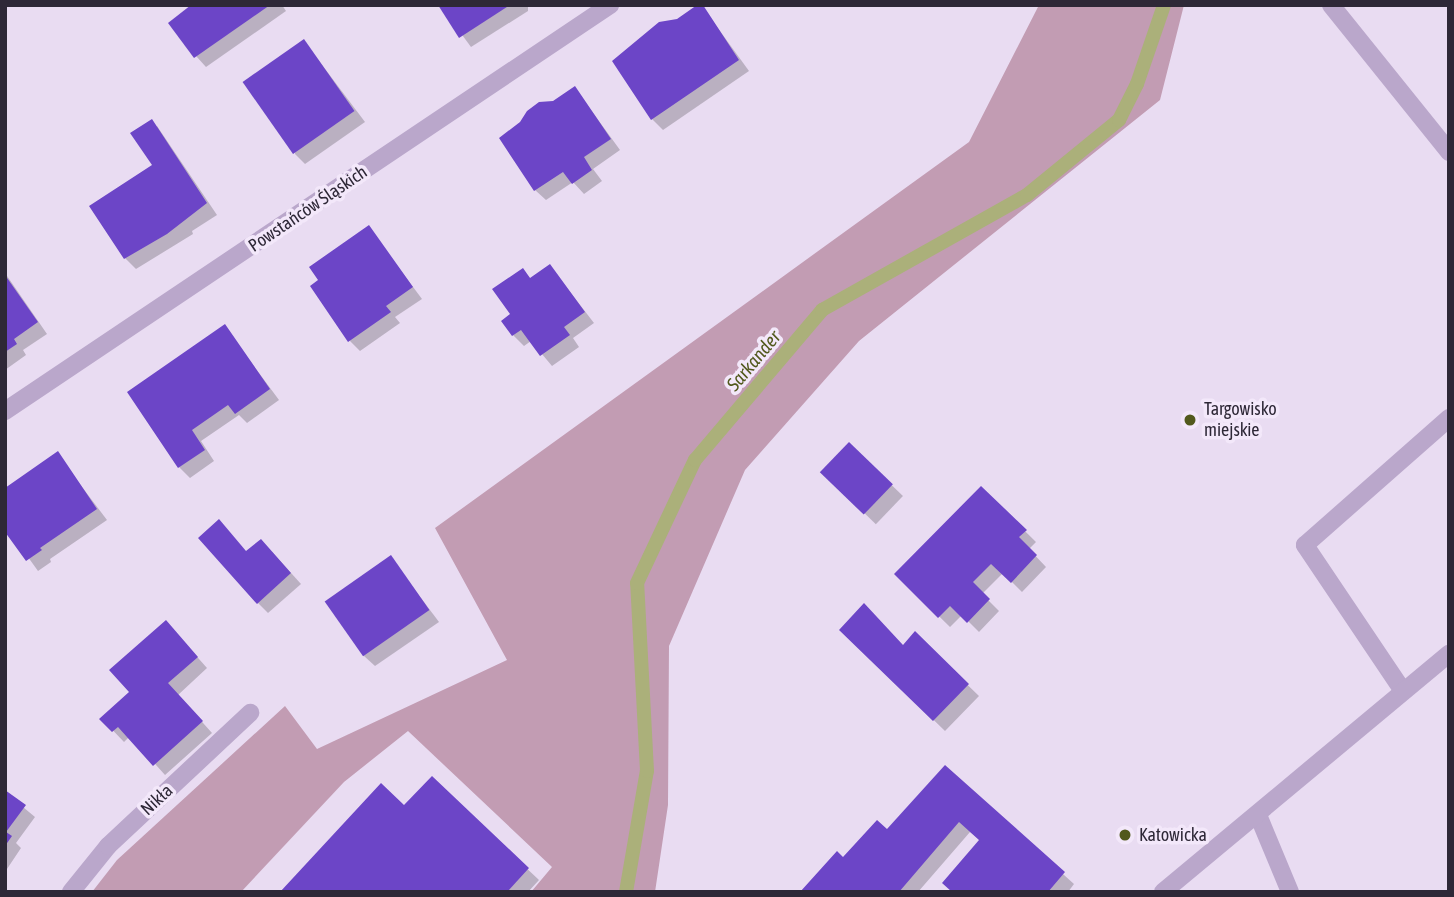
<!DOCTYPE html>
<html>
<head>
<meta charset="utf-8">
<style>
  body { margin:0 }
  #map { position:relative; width:1454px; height:897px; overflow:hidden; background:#e9dcf2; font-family:"Asap Condensed",sans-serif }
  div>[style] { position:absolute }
  .green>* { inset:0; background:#c29cb3 }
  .shadow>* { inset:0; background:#0003; transform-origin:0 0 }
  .stream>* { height:14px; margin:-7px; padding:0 7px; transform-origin:7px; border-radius:7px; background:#abb07a }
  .building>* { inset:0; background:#6c45c7; transform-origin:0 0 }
  .minor>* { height:18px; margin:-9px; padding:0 9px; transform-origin:9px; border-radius:9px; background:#baa7cb }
  .dots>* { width:19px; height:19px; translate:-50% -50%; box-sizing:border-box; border:4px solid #f3e8fa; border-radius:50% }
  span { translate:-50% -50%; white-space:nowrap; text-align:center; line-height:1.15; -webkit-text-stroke:7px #f3e8fa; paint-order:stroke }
  .street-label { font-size:18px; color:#2e2837 }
  .poi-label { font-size:18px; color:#2e2837 }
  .left { translate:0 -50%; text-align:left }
  .water-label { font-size:19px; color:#52591d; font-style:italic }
  .frame { position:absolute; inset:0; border:7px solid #2e2837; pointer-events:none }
</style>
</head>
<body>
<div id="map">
  <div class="green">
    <i style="clip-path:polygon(1039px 5px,1184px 5px,1160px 100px,859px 341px,745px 470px,669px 646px,668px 805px,655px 892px,531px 892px,552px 867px,408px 731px,344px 782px,241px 892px,92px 892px,117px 860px,285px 706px,317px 749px,507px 660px,435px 528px,969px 142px)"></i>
  </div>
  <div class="shadow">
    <i style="clip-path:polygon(194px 5px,282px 5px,286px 11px,206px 67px,196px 56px)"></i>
    <i style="clip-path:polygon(440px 5px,528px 5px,528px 11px,471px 47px)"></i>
    <i style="clip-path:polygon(701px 5px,749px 71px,663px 130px,652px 119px,678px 21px)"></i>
    <i style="clip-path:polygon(304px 41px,365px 122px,305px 164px,295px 154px)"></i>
    <i style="clip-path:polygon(575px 88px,620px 150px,593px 169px,602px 181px,584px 194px,573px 182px,546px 200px,535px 190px,522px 124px)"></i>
    <i style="clip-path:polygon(157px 126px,217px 215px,192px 231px,193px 234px,136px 269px,125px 258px,92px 207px,154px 166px)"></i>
    <i style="clip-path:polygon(369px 228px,422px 299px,395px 317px,400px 323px,360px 351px,350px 341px)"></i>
    <i style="clip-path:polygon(550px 266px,594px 323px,573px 338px,579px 347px,552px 366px,531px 341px,524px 346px,513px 335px,513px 314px,522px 270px,531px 279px)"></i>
    <i style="clip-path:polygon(5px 273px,47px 334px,23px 350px,26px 355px,5px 370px)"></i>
    <i style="clip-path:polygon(225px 327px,279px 400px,247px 423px,239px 415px,201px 441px,214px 461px,190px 478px,179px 467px)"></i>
    <i style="left:849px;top:444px;width:75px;height:39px;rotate:44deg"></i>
    <i style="clip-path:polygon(57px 454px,107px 520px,50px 559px,51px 562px,38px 571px,5px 525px)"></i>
    <i style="clip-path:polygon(981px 488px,1036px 542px,1029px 549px,1046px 567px,1022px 592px,1003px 573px,982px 594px,999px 611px,979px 632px,962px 615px,950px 627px,896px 574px)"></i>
    <i style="clip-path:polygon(272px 552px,301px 584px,268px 613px,258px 603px,247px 553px)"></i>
    <i style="clip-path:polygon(390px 557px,439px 622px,375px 666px,364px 656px)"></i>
    <i style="clip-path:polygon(841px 630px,904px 647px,915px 634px,979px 696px,945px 731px)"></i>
    <i style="clip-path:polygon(176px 633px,207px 668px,178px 695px,212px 733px,165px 775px,130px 736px,124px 742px,102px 719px,131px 693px)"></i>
    <i style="clip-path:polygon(945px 768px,1074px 884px,1068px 892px,953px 892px,981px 841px,970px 832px,918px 892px,802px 892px,843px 859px,888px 832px)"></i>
    <i style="clip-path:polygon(432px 779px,539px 880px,528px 892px,282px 892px,414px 817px)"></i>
    <i style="clip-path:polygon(5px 792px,35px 817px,16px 843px,21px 848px,7px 869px)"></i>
  </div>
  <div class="stream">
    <i style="left:626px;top:892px;width:123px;rotate:-80.2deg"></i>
    <i style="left:647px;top:771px;width:188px;rotate:-93deg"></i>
    <i style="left:637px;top:583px;width:136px;rotate:-64.8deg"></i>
    <i style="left:695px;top:460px;width:197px;rotate:-49.7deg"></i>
    <i style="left:822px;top:310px;width:235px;rotate:-29.3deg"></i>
    <i style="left:1027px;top:195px;width:119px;rotate:-39.2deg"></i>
    <i style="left:1119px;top:120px;width:40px;rotate:-63.4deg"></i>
    <i style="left:1137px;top:84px;width:83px;rotate:-71.1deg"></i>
  </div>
  <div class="building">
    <i style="clip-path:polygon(191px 5px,270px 5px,194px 58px,168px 23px)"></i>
    <i style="clip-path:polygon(438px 5px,510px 5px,459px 38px)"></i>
    <i style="clip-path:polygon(697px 5px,703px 5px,739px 60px,651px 120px,612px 61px,659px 22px,677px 19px)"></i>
    <i style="left:304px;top:39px;width:88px;height:75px;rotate:55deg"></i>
    <i style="clip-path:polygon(575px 86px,611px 139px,584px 157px,592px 170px,572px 184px,563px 172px,534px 191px,499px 138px,520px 122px,527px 111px,539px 102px,553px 101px)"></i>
    <i style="clip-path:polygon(152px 119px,207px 203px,167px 234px,124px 259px,89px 206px,152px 165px,130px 133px)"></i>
    <i style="clip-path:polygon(369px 225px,413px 287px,386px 306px,391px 312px,348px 342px,310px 286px,318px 280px,309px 267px)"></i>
    <i style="clip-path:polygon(550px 264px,585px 312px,564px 327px,570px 335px,540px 356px,521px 330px,512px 336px,501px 321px,510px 314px,492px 289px,523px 268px,530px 278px)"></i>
    <i style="clip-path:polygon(5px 275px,38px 322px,14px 339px,17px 344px,5px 352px)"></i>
    <i style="clip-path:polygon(225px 324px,270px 389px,235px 414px,228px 405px,192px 430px,205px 450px,178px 468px,127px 392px)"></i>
    <i style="left:849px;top:442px;width:61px;height:42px;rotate:44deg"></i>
    <i style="clip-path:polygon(58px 451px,97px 509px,40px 548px,42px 550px,26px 561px,5px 532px,5px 488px)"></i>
    <i style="clip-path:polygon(981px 486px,1027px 530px,1019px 537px,1037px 555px,1011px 583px,991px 564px,973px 582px,990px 599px,967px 623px,950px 606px,938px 618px,894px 574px)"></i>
    <i style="clip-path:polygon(219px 519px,246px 551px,261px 539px,291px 573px,257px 604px,198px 538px)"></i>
    <i style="left:391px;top:555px;width:67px;height:81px;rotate:55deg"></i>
    <i style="clip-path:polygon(864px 603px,903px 645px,915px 631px,969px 684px,933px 721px,839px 630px)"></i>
    <i style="clip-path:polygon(166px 620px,198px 657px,168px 683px,203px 721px,153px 766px,118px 727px,112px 732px,99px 719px,129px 692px,109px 670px)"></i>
    <i style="clip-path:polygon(945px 765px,1065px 872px,1048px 892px,952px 892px,942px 883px,979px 840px,959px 822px,899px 892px,800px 892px,837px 851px,843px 857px,877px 820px,887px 829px)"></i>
    <i style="clip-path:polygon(432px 776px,529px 868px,507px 892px,280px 892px,381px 783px,404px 805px)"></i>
    <i style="clip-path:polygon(5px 790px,26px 805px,6px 832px,12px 836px,5px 846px)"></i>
  </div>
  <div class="minor">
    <i style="left:1331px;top:5px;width:189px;rotate:51.2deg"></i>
    <i style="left:5px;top:411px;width:729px;rotate:-33.86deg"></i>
    <i style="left:1403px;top:691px;width:176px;rotate:-123.9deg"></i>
    <i style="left:1305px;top:545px;width:192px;rotate:-41.4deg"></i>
    <i style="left:1258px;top:815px;width:83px;rotate:67.4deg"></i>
    <i style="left:71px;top:892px;width:59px;rotate:-51.2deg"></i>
    <i style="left:108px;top:846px;width:195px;rotate:-43.1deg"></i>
    <i style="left:1163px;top:892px;width:372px;rotate:-39.8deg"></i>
  </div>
  <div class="dots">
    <i style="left:1190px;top:420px;background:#52591d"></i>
    <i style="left:1125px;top:835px;background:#52591d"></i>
  </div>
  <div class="street-label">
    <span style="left:308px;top:209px;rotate:-34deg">Powstańców Śląskich</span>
    <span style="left:157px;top:800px;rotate:-43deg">Nikła</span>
  </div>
  <div class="poi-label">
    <span class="left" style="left:1204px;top:420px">Targowisko<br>miejskie</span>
    <span class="left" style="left:1139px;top:835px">Katowicka</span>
  </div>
  <div class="water-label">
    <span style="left:754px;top:361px;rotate:-50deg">Sarkander</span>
  </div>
  <div class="frame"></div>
</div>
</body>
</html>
